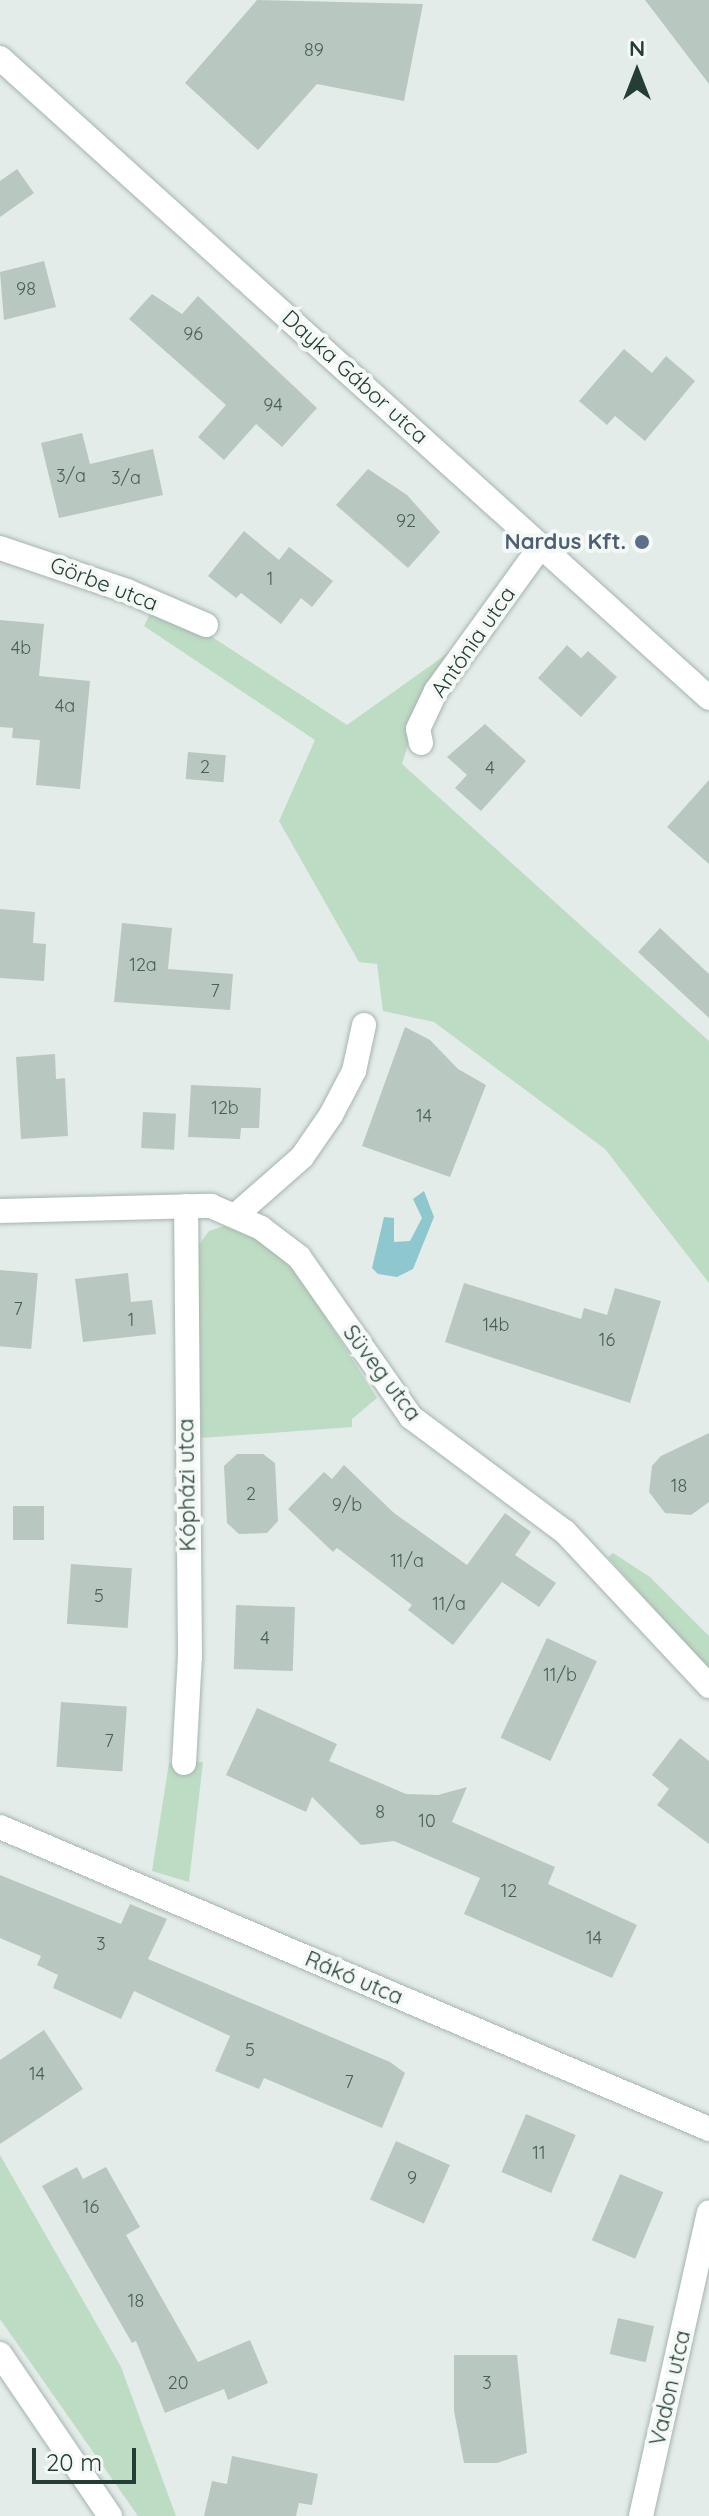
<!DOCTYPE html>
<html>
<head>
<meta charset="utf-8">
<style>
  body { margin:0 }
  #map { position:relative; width:709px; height:2516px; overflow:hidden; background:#e3ece8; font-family:Quicksand,sans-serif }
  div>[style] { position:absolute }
  .green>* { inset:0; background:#bddcc4 }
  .water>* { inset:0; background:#8ec7ce }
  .building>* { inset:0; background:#b9c7c1; transform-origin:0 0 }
  .roads { filter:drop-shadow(0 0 2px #a6b4af) drop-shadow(0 0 2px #a6b4af) }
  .minor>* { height:24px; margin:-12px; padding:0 12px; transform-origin:12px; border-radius:12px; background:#fff }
  .dots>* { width:22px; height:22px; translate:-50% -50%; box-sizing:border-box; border:4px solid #f4f9f6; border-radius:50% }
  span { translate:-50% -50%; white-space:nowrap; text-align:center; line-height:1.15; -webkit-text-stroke:8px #f4f9f6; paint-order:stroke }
  .number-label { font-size:18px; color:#496058 }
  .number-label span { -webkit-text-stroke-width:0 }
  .street-label { font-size:22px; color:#243d35 }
  .service-label { font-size:22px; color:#4e5e75; font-weight:700 }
  .right { translate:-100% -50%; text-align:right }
  .north { position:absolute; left:597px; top:32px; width:80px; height:80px; -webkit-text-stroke:6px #f4f9f6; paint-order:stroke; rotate:0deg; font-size:22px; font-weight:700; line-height:32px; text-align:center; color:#243d35 }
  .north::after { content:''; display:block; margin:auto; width:28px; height:36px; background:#243d35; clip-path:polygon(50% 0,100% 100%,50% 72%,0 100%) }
  .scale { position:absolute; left:32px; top:2448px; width:104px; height:36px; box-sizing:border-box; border:4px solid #243d35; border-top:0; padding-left:10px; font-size:24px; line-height:28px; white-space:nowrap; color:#243d35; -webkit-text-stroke:6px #f4f9f6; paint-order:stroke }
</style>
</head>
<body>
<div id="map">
  <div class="green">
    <i style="clip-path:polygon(152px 610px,206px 633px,347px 725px,451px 651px,421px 703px,402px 764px,709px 1041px,709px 1283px,605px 1149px,434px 1022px,383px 1011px,377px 964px,359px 962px,279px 821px,315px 740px,144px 626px)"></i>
    <i style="clip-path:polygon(224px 1226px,263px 1242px,298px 1274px,377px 1398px,352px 1419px,352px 1427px,201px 1438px,197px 1248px,209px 1231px)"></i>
    <i style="clip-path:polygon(613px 1553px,650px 1577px,709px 1636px,709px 1670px,608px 1557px)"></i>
    <i style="clip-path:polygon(203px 1762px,189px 1882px,152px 1871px,169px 1763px)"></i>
    <i style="clip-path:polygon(0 2155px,121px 2367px,176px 2516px,138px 2516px,0 2319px)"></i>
  </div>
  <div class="water">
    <i style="clip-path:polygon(424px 1191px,434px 1217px,413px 1269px,397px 1277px,378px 1274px,372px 1268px,384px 1217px,394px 1218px,394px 1242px,410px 1241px,422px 1218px,413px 1199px)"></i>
  </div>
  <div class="building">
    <i style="clip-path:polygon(257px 0,423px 4px,404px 101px,317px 84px,258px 150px,185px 83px)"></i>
    <i style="clip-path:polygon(645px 0,709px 0,709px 84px)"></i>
    <i style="clip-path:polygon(17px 169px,34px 193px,0 217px,0 181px)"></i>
    <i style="clip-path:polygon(44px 261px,56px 307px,4px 320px,0 272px)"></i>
    <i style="clip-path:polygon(152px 294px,182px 314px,198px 296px,317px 408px,282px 447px,256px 424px,224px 460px,198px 437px,226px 405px,129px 319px)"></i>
    <i style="clip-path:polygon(624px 349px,652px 373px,666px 356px,695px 381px,645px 441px,615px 416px,607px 425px,579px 401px)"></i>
    <i style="clip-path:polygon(82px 433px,90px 464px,153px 449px,163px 495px,59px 518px,41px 443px)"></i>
    <i style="clip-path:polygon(368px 469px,407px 495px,440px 532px,408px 568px,336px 505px)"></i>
    <i style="clip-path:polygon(244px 531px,279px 560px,289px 547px,333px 581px,312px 607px,301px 598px,281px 624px,241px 593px,236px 598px,208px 576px)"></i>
    <i style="clip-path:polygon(0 620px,44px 624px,39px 676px,90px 681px,80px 789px,36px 785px,40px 740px,12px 738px,13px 728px,0 727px)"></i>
    <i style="clip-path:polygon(567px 645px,581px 658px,588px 651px,617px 677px,581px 717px,538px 678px)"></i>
    <i style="clip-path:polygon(485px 724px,526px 761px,481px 811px,455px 788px,467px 775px,447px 757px)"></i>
    <i style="left:188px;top:752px;width:38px;height:27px;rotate:5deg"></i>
    <i style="clip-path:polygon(709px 780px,709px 864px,667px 827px)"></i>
    <i style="clip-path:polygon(0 909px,35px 912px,33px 943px,46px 944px,44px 981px,0 978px)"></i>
    <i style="clip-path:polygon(122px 923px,172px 928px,168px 969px,233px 974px,230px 1010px,114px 1002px)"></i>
    <i style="clip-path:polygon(660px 928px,709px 974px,709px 1018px,638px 952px)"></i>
    <i style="clip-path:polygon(405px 1027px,430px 1040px,458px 1069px,486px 1085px,450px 1177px,362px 1146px)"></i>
    <i style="clip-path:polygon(55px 1054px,56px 1079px,65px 1078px,68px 1136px,21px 1139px,16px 1057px)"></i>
    <i style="clip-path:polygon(191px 1085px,261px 1088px,259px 1128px,241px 1128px,240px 1139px,188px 1137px)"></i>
    <i style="left:143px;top:1112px;width:33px;height:36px;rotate:3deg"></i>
    <i style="left:0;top:1270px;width:38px;height:76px;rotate:5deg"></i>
    <i style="clip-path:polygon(128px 1273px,131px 1302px,152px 1300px,156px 1334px,83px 1342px,75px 1279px)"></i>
    <i style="clip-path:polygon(464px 1283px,581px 1319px,584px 1308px,607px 1315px,615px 1288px,661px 1301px,630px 1403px,445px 1342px)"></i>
    <i style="clip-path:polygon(709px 1433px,709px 1502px,691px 1515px,665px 1513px,649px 1492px,652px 1466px,661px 1456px)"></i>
    <i style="clip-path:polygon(237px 1454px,263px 1454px,275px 1463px,278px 1521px,267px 1533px,239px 1534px,227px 1523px,224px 1466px)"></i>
    <i style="clip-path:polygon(344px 1465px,394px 1513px,467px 1565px,505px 1513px,531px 1532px,515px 1555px,556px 1583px,539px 1607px,502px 1582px,453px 1645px,408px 1610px,412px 1605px,337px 1548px,333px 1552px,288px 1509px,324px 1472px,332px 1479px)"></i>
    <i style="left:13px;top:1506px;width:31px;height:34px"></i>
    <i style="left:71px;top:1564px;width:61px;height:60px;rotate:4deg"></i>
    <i style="left:236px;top:1605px;width:59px;height:64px;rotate:2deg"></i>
    <i style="left:547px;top:1638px;width:55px;height:110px;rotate:25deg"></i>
    <i style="left:61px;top:1702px;width:66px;height:65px;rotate:4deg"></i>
    <i style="clip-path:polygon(257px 1708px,337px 1744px,329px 1761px,406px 1794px,438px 1795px,467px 1787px,452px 1822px,555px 1867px,548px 1884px,637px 1925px,612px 1978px,464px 1914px,480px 1878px,394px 1841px,361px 1845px,312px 1797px,306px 1812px,226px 1775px)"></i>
    <i style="clip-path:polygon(680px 1738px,709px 1761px,709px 1844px,657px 1805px,669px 1789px,652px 1775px)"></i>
    <i style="clip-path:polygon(0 1875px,121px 1924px,130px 1904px,167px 1919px,148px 1959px,390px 2062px,405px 2073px,382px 2128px,264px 2078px,259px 2089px,215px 2071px,230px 2036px,134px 1991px,121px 2019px,53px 1988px,58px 1975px,37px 1965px,41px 1956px,0 1938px)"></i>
    <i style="clip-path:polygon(44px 2030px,83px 2089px,0 2144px,0 2060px)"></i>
    <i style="left:526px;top:2114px;width:54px;height:63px;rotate:23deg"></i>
    <i style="left:396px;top:2141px;width:59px;height:64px;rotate:24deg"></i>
    <i style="clip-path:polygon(77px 2167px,83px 2179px,106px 2167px,140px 2227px,126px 2235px,198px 2362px,250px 2340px,268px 2383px,228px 2400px,224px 2389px,165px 2413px,136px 2341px,132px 2343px,42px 2186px)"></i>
    <i style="left:620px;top:2174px;width:47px;height:72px;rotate:23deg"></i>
    <i style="left:618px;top:2318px;width:37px;height:37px;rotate:13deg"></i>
    <i style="clip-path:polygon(454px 2355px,517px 2355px,527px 2453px,497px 2463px,464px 2463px,454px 2411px)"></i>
    <i style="clip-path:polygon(232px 2456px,318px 2474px,312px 2505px,299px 2503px,296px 2516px,204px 2516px,212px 2481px,227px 2484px)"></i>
  </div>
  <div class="roads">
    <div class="minor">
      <i style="left:0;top:58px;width:955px;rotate:42.07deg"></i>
      <i style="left:0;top:548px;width:134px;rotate:18.7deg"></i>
      <i style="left:127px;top:591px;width:86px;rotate:23.3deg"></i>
      <i style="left:421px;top:743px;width:14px;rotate:-102deg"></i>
      <i style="left:418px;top:729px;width:42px;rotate:-64.7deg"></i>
      <i style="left:436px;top:691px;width:179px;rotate:-54.1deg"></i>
      <i style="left:0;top:1211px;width:211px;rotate:-1.4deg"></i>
      <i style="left:211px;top:1206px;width:55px;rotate:23.7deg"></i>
      <i style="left:261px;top:1228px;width:48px;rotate:37.3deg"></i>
      <i style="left:299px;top:1257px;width:195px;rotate:55deg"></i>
      <i style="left:411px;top:1417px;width:192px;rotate:36.8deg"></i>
      <i style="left:565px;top:1532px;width:211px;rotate:46.9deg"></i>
      <i style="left:236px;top:1215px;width:88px;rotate:-41.3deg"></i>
      <i style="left:302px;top:1157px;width:51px;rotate:-55.4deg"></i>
      <i style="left:331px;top:1115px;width:50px;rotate:-62.4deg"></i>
      <i style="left:354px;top:1071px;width:47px;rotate:-77.7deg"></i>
      <i style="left:184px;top:1763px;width:106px;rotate:-86.8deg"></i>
      <i style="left:190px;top:1657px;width:451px;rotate:-90.5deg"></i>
      <i style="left:0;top:1827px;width:771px;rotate:23.07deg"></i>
      <i style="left:0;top:2354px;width:196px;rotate:55.8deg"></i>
      <i style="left:641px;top:2516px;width:311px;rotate:-77.4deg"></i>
    </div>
  </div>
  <div class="dots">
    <i style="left:642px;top:542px;background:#5c6f8a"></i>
  </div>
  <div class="number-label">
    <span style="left:314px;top:50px">89</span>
    <span style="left:26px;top:289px">98</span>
    <span style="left:193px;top:334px">96</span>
    <span style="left:273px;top:405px">94</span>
    <span style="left:71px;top:476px">3/a</span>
    <span style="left:126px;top:478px">3/a</span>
    <span style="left:406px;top:521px">92</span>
    <span style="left:270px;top:579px">1</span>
    <span style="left:21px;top:648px">4b</span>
    <span style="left:65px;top:706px">4a</span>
    <span style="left:205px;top:767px">2</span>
    <span style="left:490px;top:768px">4</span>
    <span style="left:143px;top:965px">12a</span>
    <span style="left:215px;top:991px">7</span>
    <span style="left:225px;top:1108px">12b</span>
    <span style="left:424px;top:1116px">14</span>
    <span style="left:18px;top:1309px">7</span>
    <span style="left:131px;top:1320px">1</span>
    <span style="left:496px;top:1325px">14b</span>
    <span style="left:607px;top:1340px">16</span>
    <span style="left:679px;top:1486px">18</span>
    <span style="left:251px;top:1494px">2</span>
    <span style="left:347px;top:1505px">9/b</span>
    <span style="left:407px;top:1561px">11/a</span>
    <span style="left:99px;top:1596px">5</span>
    <span style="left:449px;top:1604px">11/a</span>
    <span style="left:265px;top:1638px">4</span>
    <span style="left:560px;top:1675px">11/b</span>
    <span style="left:109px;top:1741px">7</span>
    <span style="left:380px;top:1812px">8</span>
    <span style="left:427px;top:1821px">10</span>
    <span style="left:509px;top:1891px">12</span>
    <span style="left:594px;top:1938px">14</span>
    <span style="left:101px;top:1944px">3</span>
    <span style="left:250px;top:2050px">5</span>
    <span style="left:37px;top:2074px">14</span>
    <span style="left:349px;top:2082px">7</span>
    <span style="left:539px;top:2153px">11</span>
    <span style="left:412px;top:2178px">9</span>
    <span style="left:91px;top:2207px">16</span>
    <span style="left:136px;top:2301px">18</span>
    <span style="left:178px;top:2383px">20</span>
    <span style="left:487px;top:2383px">3</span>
  </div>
  <div class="street-label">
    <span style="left:355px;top:377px;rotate:42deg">Dayka Gábor utca</span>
    <span style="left:104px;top:584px;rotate:21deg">Görbe utca</span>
    <span style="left:473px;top:642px;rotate:-55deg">Antónia utca</span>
    <span style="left:382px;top:1373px;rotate:53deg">Süveg utca</span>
    <span style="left:187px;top:1485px;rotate:-91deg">Kópházi utca</span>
    <span style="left:354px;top:1978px;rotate:23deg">Rákó utca</span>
    <span style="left:670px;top:2388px;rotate:-77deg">Vadon utca</span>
  </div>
  <div class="service-label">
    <span class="right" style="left:626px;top:542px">Nardus Kft.</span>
  </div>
  <div class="north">N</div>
  <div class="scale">20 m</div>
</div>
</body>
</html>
